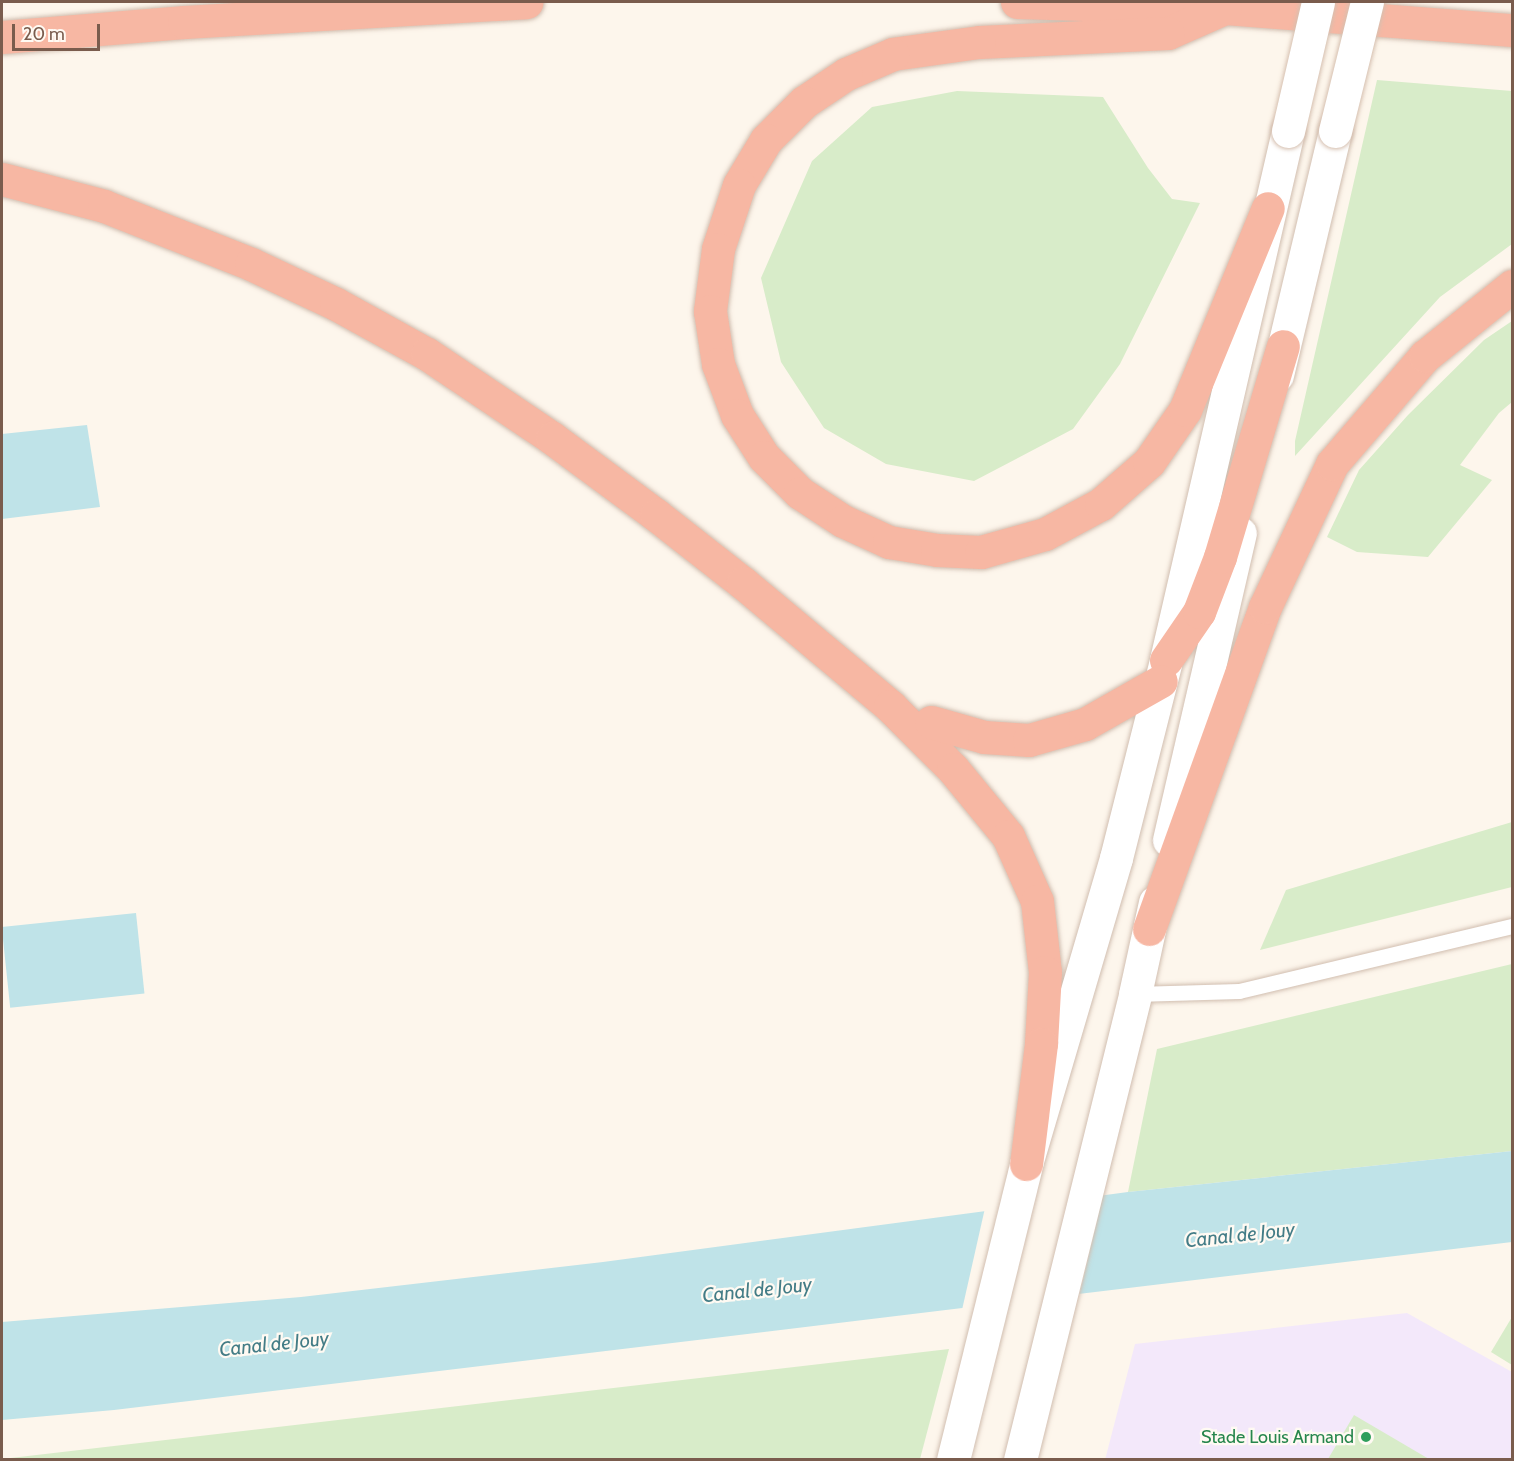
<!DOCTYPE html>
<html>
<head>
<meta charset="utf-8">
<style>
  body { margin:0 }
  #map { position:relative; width:1514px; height:1461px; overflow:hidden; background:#fdf6ec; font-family:Cabin,sans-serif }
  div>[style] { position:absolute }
  .education>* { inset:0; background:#f3e8fa }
  .green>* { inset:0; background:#d8ecc9 }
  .water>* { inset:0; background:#bfe3e8; transform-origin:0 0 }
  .pier>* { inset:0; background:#fdf6ec }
  .roads { filter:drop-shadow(0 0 2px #d1beb0) drop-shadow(0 0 2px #d1beb0) }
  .lane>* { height:15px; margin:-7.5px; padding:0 7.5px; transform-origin:7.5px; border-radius:7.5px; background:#fff }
  .secondary>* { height:33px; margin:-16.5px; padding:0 16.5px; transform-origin:16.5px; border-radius:16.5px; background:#fff }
  .highway>* { height:33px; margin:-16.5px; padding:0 16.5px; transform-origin:16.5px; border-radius:16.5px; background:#f7b7a3 }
  .bridges { filter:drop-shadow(0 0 2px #d6c0b0) drop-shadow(0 0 2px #d6c0b0) }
  .secondary-bridge>* { height:33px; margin:-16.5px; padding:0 16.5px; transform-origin:16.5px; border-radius:16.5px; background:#fff }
  .dots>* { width:16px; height:16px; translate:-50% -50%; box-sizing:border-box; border:3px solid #fffaf3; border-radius:50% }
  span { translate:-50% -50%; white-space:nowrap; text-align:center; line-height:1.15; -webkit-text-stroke:4.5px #fffaf3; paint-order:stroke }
  .leisure-label { font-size:18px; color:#27864d }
  .right { translate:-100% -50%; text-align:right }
  .water-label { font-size:20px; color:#437c86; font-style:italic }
  .frame { position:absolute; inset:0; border:3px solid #7a5c4d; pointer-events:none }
  .scale { position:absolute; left:12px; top:24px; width:88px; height:27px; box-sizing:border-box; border:3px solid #7a5c4d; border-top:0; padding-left:8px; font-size:18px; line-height:21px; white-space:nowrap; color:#7a5c4d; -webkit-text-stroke:4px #fffaf3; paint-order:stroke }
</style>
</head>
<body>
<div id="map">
  <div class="education">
    <i style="clip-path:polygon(1407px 1313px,1512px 1372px,1512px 1459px,1105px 1460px,1135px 1344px)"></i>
  </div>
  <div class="green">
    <i style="clip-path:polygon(1377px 80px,1512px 91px,1512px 244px,1440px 297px,1295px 456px,1295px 441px)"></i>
    <i style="clip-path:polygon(957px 91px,1103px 97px,1148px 168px,1172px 199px,1200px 203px,1120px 364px,1073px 429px,974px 481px,886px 464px,824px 428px,781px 362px,761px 278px,812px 161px,872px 107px)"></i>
    <i style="clip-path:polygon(1512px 321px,1512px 402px,1499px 413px,1460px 465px,1492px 480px,1428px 557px,1357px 552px,1327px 537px,1359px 470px,1408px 415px,1484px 340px)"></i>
    <i style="clip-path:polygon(1512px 822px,1512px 887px,1260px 950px,1286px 890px)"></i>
    <i style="clip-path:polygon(1512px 964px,1512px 1151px,1128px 1192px,1157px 1049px)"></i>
    <i style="clip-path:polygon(1512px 1317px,1512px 1365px,1491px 1352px)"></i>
    <i style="clip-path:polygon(949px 1349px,920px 1459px,2px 1459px)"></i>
    <i style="clip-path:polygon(1354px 1415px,1429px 1459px,1328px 1459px)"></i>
  </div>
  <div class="water">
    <i style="clip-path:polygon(87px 425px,100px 507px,2px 519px,2px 434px)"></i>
    <i style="left:136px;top:913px;width:81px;height:135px;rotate:84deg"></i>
    <i style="clip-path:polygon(1512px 1151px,1512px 1242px,114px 1410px,2px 1420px,2px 1322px,301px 1297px,603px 1262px,1128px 1192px)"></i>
  </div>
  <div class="pier">
    <i style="clip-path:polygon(1104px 1192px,1079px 1296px,962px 1310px,985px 1208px)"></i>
  </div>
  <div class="roads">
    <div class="lane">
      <i style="left:1135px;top:994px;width:104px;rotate:-1.7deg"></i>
      <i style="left:1239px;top:991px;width:281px;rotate:-13.4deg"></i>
    </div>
    <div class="secondary">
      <i style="left:1277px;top:375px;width:251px;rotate:-76.6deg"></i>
      <i style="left:1169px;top:840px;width:315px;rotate:-77deg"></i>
      <i style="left:953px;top:1460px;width:305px;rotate:-76.1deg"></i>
      <i style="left:1026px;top:1164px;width:319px;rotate:-73.6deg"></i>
      <i style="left:1116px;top:858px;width:204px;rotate:-75.8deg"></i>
      <i style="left:1166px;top:660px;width:543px;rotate:-77.01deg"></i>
      <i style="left:1020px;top:1460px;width:480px;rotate:-76.1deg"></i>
      <i style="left:1135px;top:994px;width:94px;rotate:-77.7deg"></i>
    </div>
    <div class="highway">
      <i style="left:1017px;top:2px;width:208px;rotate:1.7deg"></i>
      <i style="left:1225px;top:8px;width:288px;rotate:4.4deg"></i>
      <i style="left:1225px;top:8px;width:62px;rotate:156.3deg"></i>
      <i style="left:1168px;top:33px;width:189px;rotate:177.3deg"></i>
      <i style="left:979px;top:42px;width:87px;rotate:172.1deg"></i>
      <i style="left:893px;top:54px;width:51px;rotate:156.9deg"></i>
      <i style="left:846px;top:74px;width:50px;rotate:146.3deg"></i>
      <i style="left:804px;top:102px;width:54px;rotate:135deg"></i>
      <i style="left:766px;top:140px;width:52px;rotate:121deg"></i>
      <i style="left:739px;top:185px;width:67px;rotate:108.2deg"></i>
      <i style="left:718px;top:249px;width:63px;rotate:97.4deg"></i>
      <i style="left:710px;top:311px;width:54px;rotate:81.4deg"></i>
      <i style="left:718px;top:364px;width:54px;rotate:69.6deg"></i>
      <i style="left:737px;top:415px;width:50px;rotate:57.3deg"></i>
      <i style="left:764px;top:457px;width:51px;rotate:45deg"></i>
      <i style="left:800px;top:493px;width:51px;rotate:33.1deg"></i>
      <i style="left:843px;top:521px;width:51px;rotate:24.5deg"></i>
      <i style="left:889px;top:542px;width:49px;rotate:9.5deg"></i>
      <i style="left:937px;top:550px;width:44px;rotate:2.6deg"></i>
      <i style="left:981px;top:552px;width:66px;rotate:-15.7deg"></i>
      <i style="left:1045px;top:534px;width:64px;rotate:-28.2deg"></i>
      <i style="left:1101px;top:504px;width:64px;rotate:-41.2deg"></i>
      <i style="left:1149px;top:462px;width:63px;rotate:-55.3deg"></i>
      <i style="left:1185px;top:410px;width:218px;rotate:-67.7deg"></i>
      <i style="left:2px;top:37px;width:183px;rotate:-4.7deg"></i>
      <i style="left:184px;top:22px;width:343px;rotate:-3.3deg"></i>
      <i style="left:2px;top:179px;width:106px;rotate:14.8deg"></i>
      <i style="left:104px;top:206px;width:158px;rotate:21.5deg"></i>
      <i style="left:251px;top:264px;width:94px;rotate:25.2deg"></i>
      <i style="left:336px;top:304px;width:104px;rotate:28.8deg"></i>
      <i style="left:427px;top:354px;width:151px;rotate:33.9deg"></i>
      <i style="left:552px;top:438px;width:129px;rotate:36.5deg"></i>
      <i style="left:656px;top:515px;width:110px;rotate:38deg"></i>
      <i style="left:743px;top:583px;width:192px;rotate:39.9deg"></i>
      <i style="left:890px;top:706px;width:89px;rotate:45deg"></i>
      <i style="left:953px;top:769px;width:87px;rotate:50.6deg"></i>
      <i style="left:1008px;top:836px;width:71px;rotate:66deg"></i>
      <i style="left:1037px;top:901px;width:71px;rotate:83.6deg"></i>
      <i style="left:1045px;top:972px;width:72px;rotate:93.2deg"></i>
      <i style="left:1041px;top:1044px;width:121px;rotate:97.1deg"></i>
      <i style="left:1166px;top:660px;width:58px;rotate:-55.5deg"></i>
      <i style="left:1199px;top:612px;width:59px;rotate:-69.1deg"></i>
      <i style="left:1220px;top:557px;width:220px;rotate:-73.4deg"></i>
      <i style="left:931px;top:722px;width:55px;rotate:15.8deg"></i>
      <i style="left:984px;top:737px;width:45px;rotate:3.8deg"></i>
      <i style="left:1029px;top:740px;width:58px;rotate:-15.9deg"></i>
      <i style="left:1085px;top:724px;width:87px;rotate:-29.5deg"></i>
      <i style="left:1149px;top:929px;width:342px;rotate:-70.2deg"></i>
      <i style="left:1265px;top:607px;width:158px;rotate:-64.9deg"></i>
      <i style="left:1332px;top:464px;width:143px;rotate:-49.3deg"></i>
      <i style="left:1425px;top:356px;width:112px;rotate:-38.8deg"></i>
    </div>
  </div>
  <div class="bridges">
    <div class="secondary-bridge">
      <i style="left:1288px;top:131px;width:132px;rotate:-76.9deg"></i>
      <i style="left:1335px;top:131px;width:133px;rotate:-76.1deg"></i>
    </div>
  </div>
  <div class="dots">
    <i style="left:1366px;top:1437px;background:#2e9e5b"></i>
  </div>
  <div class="leisure-label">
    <span class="right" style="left:1354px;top:1437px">Stade Louis Armand</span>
  </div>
  <div class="water-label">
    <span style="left:1240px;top:1235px;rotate:-6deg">Canal de Jouy</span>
    <span style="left:757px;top:1290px;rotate:-6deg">Canal de Jouy</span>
    <span style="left:274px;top:1344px;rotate:-6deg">Canal de Jouy</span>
  </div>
  <div class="frame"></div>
  <div class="scale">20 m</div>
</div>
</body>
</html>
